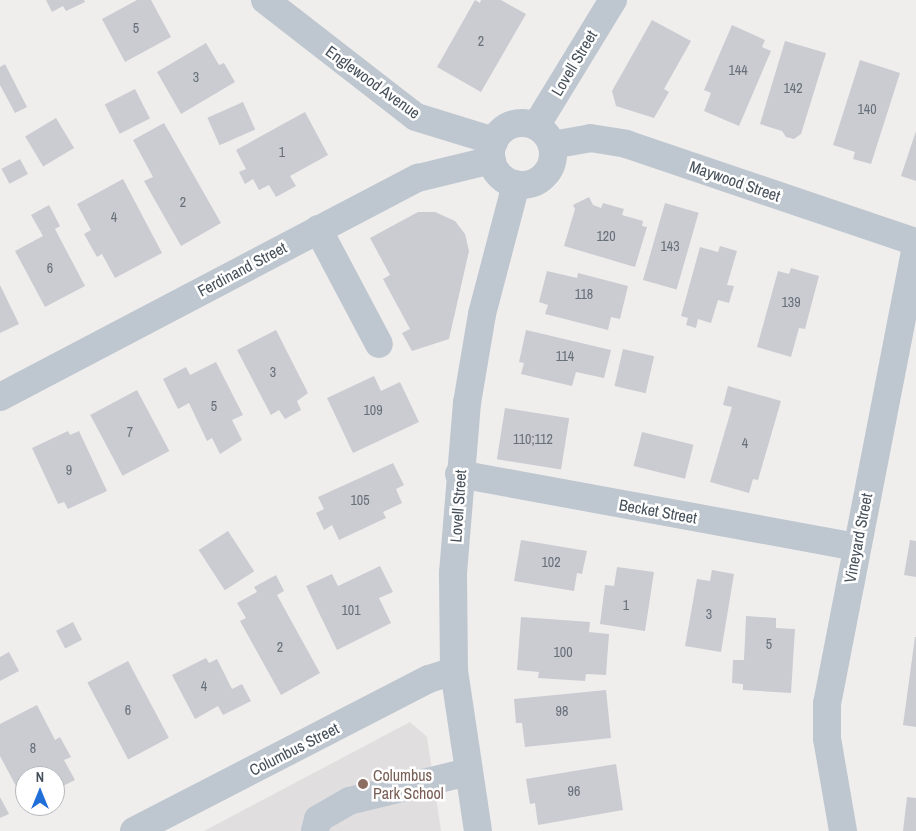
<!DOCTYPE html>
<html>
<head>
<meta charset="utf-8">
<style>
  body { margin:0 }
  #map { position:relative; width:916px; height:831px; overflow:hidden; background:#f0eded; font-family:"Archivo Narrow",sans-serif }
  div>[style] { position:absolute }
  .education>* { inset:0; background:#e1dedf }
  .building>* { inset:0; background:#caccd2; transform-origin:0 0 }
  .minor>* { height:28px; margin:-14px; padding:0 14px; transform-origin:14px; border-radius:14px; background:#bec7cf }
  .minor>.ring { margin:-14px; padding:0; box-sizing:content-box; background:none; border:28px solid #bec7cf; border-radius:50% }
  .dots>* { width:14px; height:14px; translate:-50% -50%; box-sizing:border-box; border:2px solid #fff; border-radius:50% }
  span { translate:-50% -50%; white-space:nowrap; text-align:center; line-height:1.15; -webkit-text-stroke:5px #fff; paint-order:stroke }
  .number-label { font-size:14px; color:#676f78 }
  .number-label span { -webkit-text-stroke-width:0 }
  .street-label { font-size:16px; color:#46505a }
  .education-label { font-size:16px; color:#785e54 }
  .left { translate:0 -50%; text-align:left }
  .north { position:absolute; left:15px; top:766px; width:50px; height:50px; box-sizing:border-box; background:#fff; border:1px solid #b5b9bd; border-radius:50%; rotate:0deg; font-size:14px; font-weight:700; line-height:20px; text-align:center; color:#46505a }
  .north::after { content:''; display:block; margin:auto; width:18px; height:22px; background:#206ed7; clip-path:polygon(50% 0,100% 100%,50% 72%,0 100%) }
</style>
</head>
<body>
<div id="map">
  <div class="education">
    <i style="clip-path:polygon(410px 722px,427px 737px,441px 831px,204px 831px)"></i>
  </div>
  <div class="building">
    <i style="clip-path:polygon(46px 0,84px 0,85px 2px,66px 11px,63px 6px,52px 12px)"></i>
    <i style="clip-path:polygon(137px 0,151px 0,171px 37px,125px 62px,102px 19px)"></i>
    <i style="clip-path:polygon(475px 0,480px 3px,481px 0,501px 0,526px 14px,481px 92px,437px 67px)"></i>
    <i style="clip-path:polygon(652px 20px,691px 41px,664px 89px,669px 92px,654px 118px,616px 106px,612px 91px)"></i>
    <i style="clip-path:polygon(732px 25px,765px 40px,762px 47px,771px 51px,739px 126px,704px 111px,711px 93px,704px 90px)"></i>
    <i style="clip-path:polygon(785px 41px,826px 53px,801px 134px,794px 139px,786px 137px,782px 131px,760px 124px)"></i>
    <i style="clip-path:polygon(206px 43px,219px 65px,224px 63px,235px 82px,181px 114px,157px 72px)"></i>
    <i style="clip-path:polygon(860px 60px,900px 73px,871px 164px,853px 159px,855px 152px,833px 145px)"></i>
    <i style="clip-path:polygon(5px 64px,27px 107px,15px 113px,0 85px,0 67px)"></i>
    <i style="left:135px;top:89px;width:33px;height:34px;rotate:63deg"></i>
    <i style="left:243px;top:102px;width:30px;height:39px;rotate:66deg"></i>
    <i style="clip-path:polygon(305px 112px,328px 155px,290px 176px,296px 186px,276px 197px,269px 185px,259px 190px,253px 179px,245px 184px,239px 172px,246px 169px,236px 150px)"></i>
    <i style="left:56px;top:118px;width:35px;height:36px;rotate:59deg"></i>
    <i style="clip-path:polygon(164px 123px,221px 223px,181px 246px,144px 181px,153px 177px,133px 140px)"></i>
    <i style="clip-path:polygon(916px 131px,916px 181px,901px 176px)"></i>
    <i style="left:20px;top:159px;width:17px;height:21px;rotate:62deg"></i>
    <i style="clip-path:polygon(123px 179px,162px 253px,115px 278px,102px 254px,97px 257px,84px 234px,91px 230px,77px 204px)"></i>
    <i style="clip-path:polygon(589px 197px,593px 205px,601px 208px,603px 203px,624px 209px,622px 215px,643px 221px,642px 226px,647px 227px,635px 267px,564px 246px,575px 209px,573px 205px)"></i>
    <i style="left:665px;top:203px;width:35px;height:80px;rotate:16deg"></i>
    <i style="clip-path:polygon(49px 205px,60px 226px,55px 229px,85px 286px,45px 307px,15px 251px,43px 236px,31px 215px)"></i>
    <i style="clip-path:polygon(418px 212px,435px 212px,455px 221px,465px 234px,469px 251px,449px 339px,412px 351px,402px 333px,410px 329px,383px 279px,390px 275px,370px 238px)"></i>
    <i style="clip-path:polygon(720px 246px,737px 251px,727px 285px,734px 286px,729px 303px,718px 300px,711px 323px,698px 319px,696px 328px,686px 325px,688px 318px,681px 316px,700px 247px,718px 252px)"></i>
    <i style="clip-path:polygon(791px 268px,819px 276px,805px 329px,799px 328px,791px 357px,757px 347px,778px 271px,789px 274px)"></i>
    <i style="clip-path:polygon(547px 271px,577px 278px,578px 273px,628px 286px,620px 319px,611px 317px,608px 330px,545px 314px,548px 305px,539px 302px)"></i>
    <i style="clip-path:polygon(0 285px,19px 324px,0 333px)"></i>
    <i style="clip-path:polygon(276px 330px,308px 393px,297px 401px,301px 410px,285px 419px,279px 410px,271px 415px,237px 350px)"></i>
    <i style="clip-path:polygon(526px 330px,611px 350px,604px 378px,576px 372px,572px 386px,521px 374px,524px 363px,519px 362px)"></i>
    <i style="left:623px;top:349px;width:32px;height:38px;rotate:13deg"></i>
    <i style="clip-path:polygon(216px 362px,243px 415px,232px 420px,242px 440px,220px 454px,212px 438px,207px 441px,189px 403px,178px 409px,163px 379px,186px 367px,190px 375px)"></i>
    <i style="clip-path:polygon(374px 376px,381px 391px,400px 382px,419px 422px,353px 453px,327px 398px)"></i>
    <i style="clip-path:polygon(728px 386px,781px 401px,758px 480px,753px 479px,749px 493px,710px 482px,732px 407px,723px 405px)"></i>
    <i style="left:137px;top:390px;width:69px;height:53px;rotate:62deg"></i>
    <i style="left:505px;top:408px;width:65px;height:52px;rotate:9deg"></i>
    <i style="clip-path:polygon(68px 431px,70px 435px,79px 431px,107px 491px,68px 509px,64px 502px,58px 504px,32px 448px)"></i>
    <i style="left:642px;top:432px;width:53px;height:35px;rotate:14deg"></i>
    <i style="clip-path:polygon(393px 463px,404px 485px,396px 489px,402px 503px,383px 512px,386px 518px,339px 540px,332px 525px,324px 530px,316px 513px,324px 509px,318px 497px)"></i>
    <i style="left:228px;top:531px;width:48px;height:35px;rotate:57deg"></i>
    <i style="clip-path:polygon(521px 540px,587px 551px,582px 574px,577px 573px,574px 591px,514px 581px)"></i>
    <i style="clip-path:polygon(910px 540px,916px 541px,916px 577px,904px 575px)"></i>
    <i style="clip-path:polygon(380px 566px,393px 592px,379px 598px,391px 623px,337px 650px,306px 586px,332px 574px,338px 586px)"></i>
    <i style="clip-path:polygon(617px 567px,654px 572px,645px 631px,600px 624px,605px 585px,614px 586px)"></i>
    <i style="clip-path:polygon(712px 570px,734px 574px,721px 652px,685px 646px,697px 579px,710px 581px)"></i>
    <i style="clip-path:polygon(276px 575px,284px 591px,277px 595px,320px 673px,281px 695px,240px 621px,246px 618px,237px 603px,257px 592px,254px 587px)"></i>
    <i style="clip-path:polygon(746px 616px,776px 618px,776px 628px,795px 629px,791px 693px,743px 690px,743px 684px,732px 683px,733px 660px,744px 660px)"></i>
    <i style="clip-path:polygon(521px 617px,590px 622px,589px 632px,609px 634px,606px 675px,586px 674px,585px 681px,538px 678px,539px 672px,517px 670px)"></i>
    <i style="left:73px;top:622px;width:20px;height:19px;rotate:63deg"></i>
    <i style="clip-path:polygon(915px 637px,916px 637px,916px 727px,903px 725px)"></i>
    <i style="clip-path:polygon(9px 652px,19px 671px,0 681px,0 657px)"></i>
    <i style="clip-path:polygon(206px 658px,209px 663px,217px 659px,232px 689px,242px 684px,251px 701px,223px 715px,218px 706px,195px 719px,172px 675px)"></i>
    <i style="left:128px;top:661px;width:87px;height:46px;rotate:62deg"></i>
    <i style="clip-path:polygon(606px 690px,611px 738px,525px 747px,522px 723px,516px 723px,514px 699px)"></i>
    <i style="clip-path:polygon(37px 705px,55px 740px,60px 737px,71px 757px,64px 760px,75px 780px,55px 790px,55px 776px,25px 776px,25px 803px,0 756px,0 724px)"></i>
    <i style="clip-path:polygon(616px 764px,623px 810px,538px 825px,535px 803px,530px 804px,526px 779px)"></i>
    <i style="clip-path:polygon(0 797px,9px 814px,0 818px)"></i>
    <i style="clip-path:polygon(907px 797px,916px 798px,916px 831px,903px 831px)"></i>
  </div>
  <div class="minor">
    <i style="left:265px;top:0;width:191px;rotate:37.8deg"></i>
    <i style="left:416px;top:117px;width:82px;rotate:17.1deg"></i>
    <i class="ring" style="left:491px;top:123px;width:34px;height:34px"></i>
    <i style="left:536px;top:126px;width:148px;rotate:-58.6deg"></i>
    <i style="left:552px;top:145px;width:39px;rotate:-10deg"></i>
    <i style="left:590px;top:138px;width:36px;rotate:9deg"></i>
    <i style="left:626px;top:144px;width:306px;rotate:18.7deg"></i>
    <i style="left:318px;top:229px;width:130px;rotate:62.1deg"></i>
    <i style="left:0;top:397px;width:472px;rotate:-27.7deg"></i>
    <i style="left:418px;top:178px;width:76px;rotate:-13.7deg"></i>
    <i style="left:459px;top:474px;width:404px;rotate:10.4deg"></i>
    <i style="left:134px;top:831px;width:332px;rotate:-27.3deg"></i>
    <i style="left:429px;top:679px;width:26px;rotate:-18deg"></i>
    <i style="left:315px;top:831px;width:12px;rotate:-76deg"></i>
    <i style="left:318px;top:819px;width:36px;rotate:-30deg"></i>
    <i style="left:349px;top:801px;width:122px;rotate:-13.7deg"></i>
    <i style="left:478px;top:831px;width:162px;rotate:-98.5deg"></i>
    <i style="left:454px;top:671px;width:98px;rotate:-90.6deg"></i>
    <i style="left:453px;top:573px;width:171px;rotate:-85.3deg"></i>
    <i style="left:467px;top:403px;width:90px;rotate:-80.4deg"></i>
    <i style="left:482px;top:314px;width:134px;rotate:-75.3deg"></i>
    <i style="left:843px;top:831px;width:94px;rotate:-99.8deg"></i>
    <i style="left:827px;top:738px;width:34px;rotate:-90deg"></i>
    <i style="left:827px;top:704px;width:466px;rotate:-79deg"></i>
  </div>
  <div class="dots">
    <i style="left:363px;top:784px;background:#8d6e63"></i>
  </div>
  <div class="number-label">
    <span style="left:136px;top:28px">5</span>
    <span style="left:481px;top:41px">2</span>
    <span style="left:738px;top:70px">144</span>
    <span style="left:196px;top:77px">3</span>
    <span style="left:793px;top:88px">142</span>
    <span style="left:867px;top:109px">140</span>
    <span style="left:282px;top:152px">1</span>
    <span style="left:183px;top:202px">2</span>
    <span style="left:114px;top:217px">4</span>
    <span style="left:606px;top:236px">120</span>
    <span style="left:670px;top:246px">143</span>
    <span style="left:50px;top:268px">6</span>
    <span style="left:584px;top:294px">118</span>
    <span style="left:791px;top:302px">139</span>
    <span style="left:565px;top:356px">114</span>
    <span style="left:273px;top:372px">3</span>
    <span style="left:214px;top:406px">5</span>
    <span style="left:373px;top:410px">109</span>
    <span style="left:130px;top:432px">7</span>
    <span style="left:533px;top:439px">110;112</span>
    <span style="left:745px;top:443px">4</span>
    <span style="left:69px;top:470px">9</span>
    <span style="left:360px;top:500px">105</span>
    <span style="left:551px;top:562px">102</span>
    <span style="left:626px;top:605px">1</span>
    <span style="left:351px;top:610px">101</span>
    <span style="left:709px;top:614px">3</span>
    <span style="left:769px;top:644px">5</span>
    <span style="left:280px;top:647px">2</span>
    <span style="left:563px;top:652px">100</span>
    <span style="left:204px;top:686px">4</span>
    <span style="left:128px;top:710px">6</span>
    <span style="left:562px;top:711px">98</span>
    <span style="left:33px;top:748px">8</span>
    <span style="left:574px;top:791px">96</span>
  </div>
  <div class="street-label">
    <span style="left:574px;top:63px;rotate:-59deg">Lovell Street</span>
    <span style="left:373px;top:82px;rotate:36deg">Englewood Avenue</span>
    <span style="left:735px;top:181px;rotate:19deg">Maywood Street</span>
    <span style="left:242px;top:269px;rotate:-28deg">Ferdinand Street</span>
    <span style="left:458px;top:506px;rotate:-86deg">Lovell Street</span>
    <span style="left:658px;top:511px;rotate:10deg">Becket Street</span>
    <span style="left:858px;top:538px;rotate:-79deg">Vineyard Street</span>
    <span style="left:294px;top:749px;rotate:-27deg">Columbus Street</span>
  </div>
  <div class="education-label">
    <span class="left" style="left:373px;top:784px">Columbus<br>Park School</span>
  </div>
  <div class="north">N</div>
</div>
</body>
</html>
